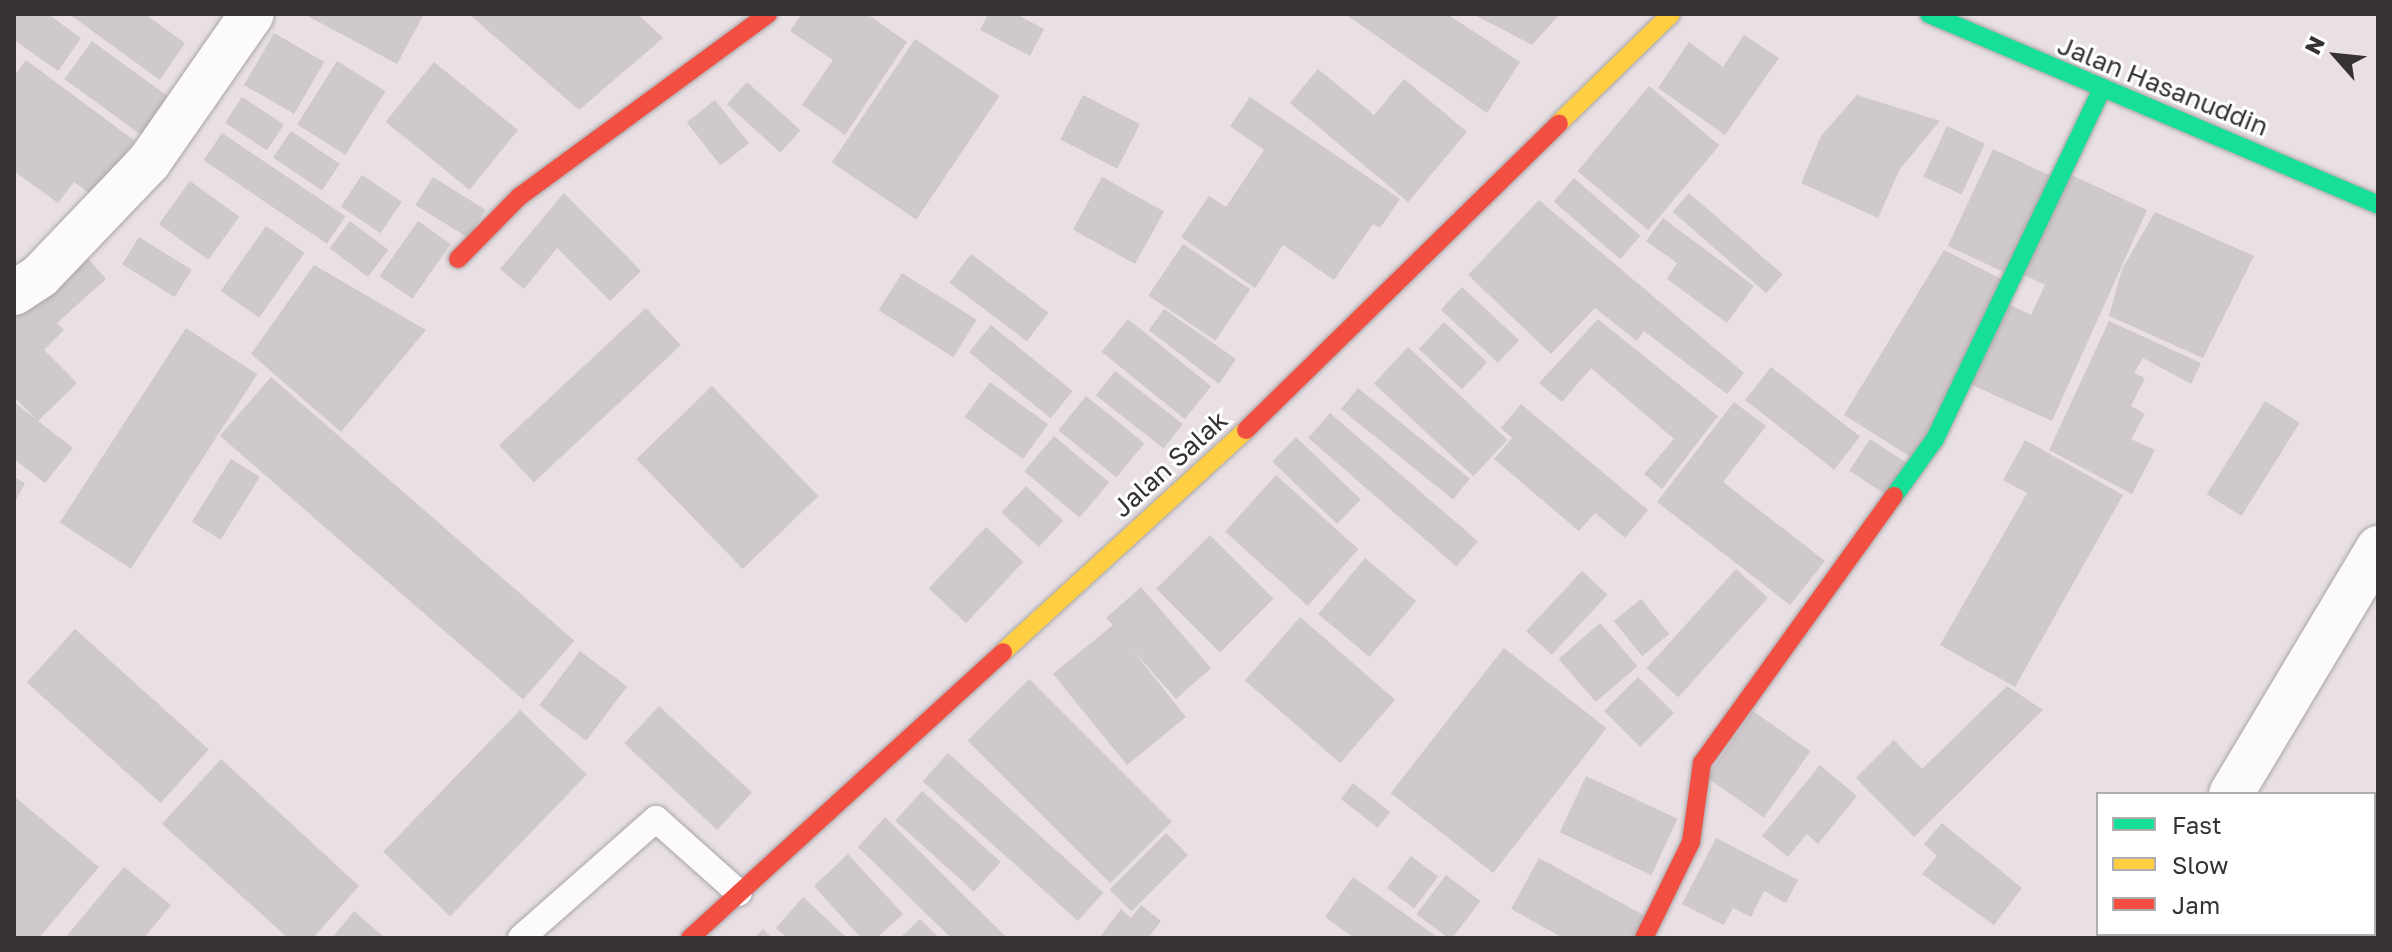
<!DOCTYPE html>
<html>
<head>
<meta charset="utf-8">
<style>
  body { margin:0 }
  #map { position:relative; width:2392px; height:952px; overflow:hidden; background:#e8e0e4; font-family:"Golos Text",sans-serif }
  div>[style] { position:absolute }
  .building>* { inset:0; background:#cfc8cc; transform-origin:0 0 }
  .roads { filter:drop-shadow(0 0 2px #a9a4a6) drop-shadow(0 0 2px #a9a4a6) }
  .lane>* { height:26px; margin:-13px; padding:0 13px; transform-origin:13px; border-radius:13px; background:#fcfafb }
  .street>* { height:44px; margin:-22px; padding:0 22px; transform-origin:22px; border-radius:22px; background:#fcfafb }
  .fast>* { height:18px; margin:-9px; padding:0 9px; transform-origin:9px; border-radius:9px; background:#16e098 }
  .slow>* { height:18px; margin:-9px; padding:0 9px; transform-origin:9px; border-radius:9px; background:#ffcf43 }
  .jam>* { height:18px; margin:-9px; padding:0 9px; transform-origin:9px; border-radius:9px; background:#f24e42 }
  span { translate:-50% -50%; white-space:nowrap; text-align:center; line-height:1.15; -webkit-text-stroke:6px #fff; paint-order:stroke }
  .street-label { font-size:26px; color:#363134 }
  .frame { position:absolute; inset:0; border:16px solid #363134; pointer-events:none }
  .legend { position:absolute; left:2096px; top:792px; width:280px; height:144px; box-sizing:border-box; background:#fff; border:2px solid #afadae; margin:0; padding:10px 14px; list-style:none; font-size:24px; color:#363134 }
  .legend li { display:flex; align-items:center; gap:16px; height:40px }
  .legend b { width:40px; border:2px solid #afadae }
  .north { position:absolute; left:2296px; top:16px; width:80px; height:80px; -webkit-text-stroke:6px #fff; paint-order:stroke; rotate:297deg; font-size:22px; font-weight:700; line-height:32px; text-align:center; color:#363134 }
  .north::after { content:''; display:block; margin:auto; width:28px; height:36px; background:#363134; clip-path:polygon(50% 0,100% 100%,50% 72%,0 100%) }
</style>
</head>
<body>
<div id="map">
  <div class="building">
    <i style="clip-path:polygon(14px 14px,48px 14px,81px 38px,58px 71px,14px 40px)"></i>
    <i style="clip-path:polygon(69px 14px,145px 14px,185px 43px,160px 80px)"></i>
    <i style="clip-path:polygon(304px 14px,424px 14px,397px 64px)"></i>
    <i style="clip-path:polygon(469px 14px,638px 14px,663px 38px,579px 110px)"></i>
    <i style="clip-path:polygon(802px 14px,867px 14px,907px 42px,845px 135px,802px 105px,833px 60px,790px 31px)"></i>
    <i style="clip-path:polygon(988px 14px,1016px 14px,1044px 29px,1030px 56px,980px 30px)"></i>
    <i style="clip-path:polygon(1345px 14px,1447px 14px,1520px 62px,1487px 113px)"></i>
    <i style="clip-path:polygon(1473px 14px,1560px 14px,1532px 45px)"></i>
    <i style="left:274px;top:33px;width:58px;height:60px;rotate:30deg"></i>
    <i style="clip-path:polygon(1744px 35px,1779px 58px,1725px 135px,1658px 88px,1689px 42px,1723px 67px)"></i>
    <i style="left:915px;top:39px;width:102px;height:149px;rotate:34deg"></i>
    <i style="left:92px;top:41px;width:96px;height:47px;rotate:36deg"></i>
    <i style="clip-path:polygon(26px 60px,135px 141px,94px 196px,74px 182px,58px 203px,14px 171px,14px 76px)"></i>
    <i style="left:337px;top:61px;width:57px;height:75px;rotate:32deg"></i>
    <i style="left:434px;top:62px;width:108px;height:77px;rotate:39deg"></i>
    <i style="clip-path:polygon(1318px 69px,1374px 115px,1404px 79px,1467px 132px,1408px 202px,1290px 103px)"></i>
    <i style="left:747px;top:82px;width:72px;height:30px;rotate:42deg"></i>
    <i style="left:1649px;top:86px;width:92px;height:111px;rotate:40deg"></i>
    <i style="left:1083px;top:95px;width:64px;height:50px;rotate:27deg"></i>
    <i style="clip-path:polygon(1857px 95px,1940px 121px,1900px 169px,1878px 218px,1801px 183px,1821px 136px)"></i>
    <i style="left:242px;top:97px;width:50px;height:31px;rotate:33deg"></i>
    <i style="clip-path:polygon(1250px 97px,1400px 199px,1380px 228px,1373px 224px,1334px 280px,1283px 245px,1255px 288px,1181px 237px,1209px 196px,1226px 207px,1264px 150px,1230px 126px)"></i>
    <i style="left:715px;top:100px;width:55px;height:36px;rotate:52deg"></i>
    <i style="left:1947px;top:126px;width:42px;height:56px;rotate:25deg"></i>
    <i style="left:291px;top:131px;width:59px;height:32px;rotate:34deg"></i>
    <i style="left:222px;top:133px;width:149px;height:33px;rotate:34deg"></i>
    <i style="left:1993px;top:149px;width:64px;height:107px;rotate:25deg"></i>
    <i style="clip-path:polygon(2069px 174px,2147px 210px,2052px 421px,1970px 384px,2006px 303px,2031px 315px,2045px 285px,2022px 274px)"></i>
    <i style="left:362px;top:175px;width:48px;height:38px;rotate:34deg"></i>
    <i style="left:433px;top:177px;width:62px;height:33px;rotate:32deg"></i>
    <i style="left:1102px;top:177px;width:71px;height:60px;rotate:29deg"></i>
    <i style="left:1574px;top:178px;width:88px;height:31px;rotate:41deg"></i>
    <i style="left:190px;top:181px;width:61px;height:53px;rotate:36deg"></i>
    <i style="clip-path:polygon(564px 193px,641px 271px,610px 301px,557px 248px,524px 289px,500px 269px)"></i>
    <i style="left:1689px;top:193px;width:124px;height:25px;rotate:41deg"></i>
    <i style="clip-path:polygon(1539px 200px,1744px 373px,1727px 394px,1644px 331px,1637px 341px,1595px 308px,1551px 354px,1468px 275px)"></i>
    <i style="clip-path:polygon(2155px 212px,2254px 256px,2203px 358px,2109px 316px,2122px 269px)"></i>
    <i style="clip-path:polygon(1663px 218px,1754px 286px,1727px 323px,1667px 279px,1677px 263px,1646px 241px)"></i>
    <i style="left:350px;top:221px;width:48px;height:34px;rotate:37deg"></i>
    <i style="left:418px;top:221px;width:40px;height:67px;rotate:35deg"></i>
    <i style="left:266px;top:226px;width:47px;height:79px;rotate:35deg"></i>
    <i style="left:139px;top:237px;width:62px;height:32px;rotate:32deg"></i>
    <i style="left:1183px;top:244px;width:81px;height:62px;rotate:34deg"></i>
    <i style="clip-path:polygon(1944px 250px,2005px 281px,1914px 459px,1844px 415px)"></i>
    <i style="left:971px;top:254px;width:97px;height:36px;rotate:37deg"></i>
    <i style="clip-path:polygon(85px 255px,106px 279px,57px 323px,64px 330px,44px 350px,77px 383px,38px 421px,73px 448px,45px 483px,14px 459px,14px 402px,38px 421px,14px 397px,14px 316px)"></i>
    <i style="clip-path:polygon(314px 265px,426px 330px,341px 432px,251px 354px)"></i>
    <i style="left:902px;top:273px;width:88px;height:44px;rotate:32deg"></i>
    <i style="left:1462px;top:287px;width:78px;height:31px;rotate:43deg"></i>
    <i style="left:646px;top:308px;width:51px;height:201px;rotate:47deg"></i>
    <i style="clip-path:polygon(1164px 309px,1236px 359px,1219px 384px,1149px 330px)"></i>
    <i style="left:1128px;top:319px;width:107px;height:42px;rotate:39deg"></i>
    <i style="clip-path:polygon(1598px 319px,1718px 416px,1662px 489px,1644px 474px,1674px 439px,1591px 368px,1562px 402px,1539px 383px)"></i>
    <i style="clip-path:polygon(2109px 321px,2201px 363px,2191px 384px,2143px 358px,2134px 373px,2145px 378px,2131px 406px,2145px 414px,2131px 439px,2155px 450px,2132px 494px,2049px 450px)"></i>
    <i style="left:1444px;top:322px;width:59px;height:37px;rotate:43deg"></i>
    <i style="left:991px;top:325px;width:105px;height:35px;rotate:39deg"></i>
    <i style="left:186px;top:328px;width:85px;height:232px;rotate:33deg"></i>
    <i style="left:1408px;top:347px;width:136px;height:50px;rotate:43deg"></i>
    <i style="left:1771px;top:367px;width:113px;height:42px;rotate:38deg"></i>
    <i style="left:1115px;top:371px;width:86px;height:31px;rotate:38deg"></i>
    <i style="left:271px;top:377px;width:402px;height:78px;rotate:41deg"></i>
    <i style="left:990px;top:382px;width:72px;height:43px;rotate:36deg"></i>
    <i style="left:712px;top:386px;width:153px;height:105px;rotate:46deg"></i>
    <i style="left:1358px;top:388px;width:144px;height:27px;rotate:39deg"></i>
    <i style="left:1086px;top:396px;width:75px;height:44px;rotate:39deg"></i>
    <i style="left:2265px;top:401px;width:41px;height:110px;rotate:32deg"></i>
    <i style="clip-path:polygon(1734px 402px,1766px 426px,1723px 482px,1825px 561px,1790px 605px,1657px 502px)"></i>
    <i style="clip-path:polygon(1521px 404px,1648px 510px,1625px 538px,1595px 513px,1579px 531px,1494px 459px,1512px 438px,1501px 428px)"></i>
    <i style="left:1330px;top:413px;width:196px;height:33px;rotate:41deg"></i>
    <i style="left:1054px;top:436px;width:72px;height:46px;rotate:40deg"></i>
    <i style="left:1296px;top:437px;width:90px;height:34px;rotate:44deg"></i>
    <i style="left:1870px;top:439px;width:43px;height:38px;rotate:33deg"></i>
    <i style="clip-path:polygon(2025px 440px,2123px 495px,2015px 687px,1940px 645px,2027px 493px,2003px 480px)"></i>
    <i style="left:231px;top:459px;width:34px;height:74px;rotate:32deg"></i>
    <i style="left:1276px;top:475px;width:111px;height:76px;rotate:42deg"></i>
    <i style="clip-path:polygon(14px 477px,25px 483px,14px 504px)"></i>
    <i style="left:1026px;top:486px;width:51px;height:36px;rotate:43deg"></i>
    <i style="left:986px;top:527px;width:51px;height:84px;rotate:43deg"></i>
    <i style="left:1210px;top:535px;width:90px;height:76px;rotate:45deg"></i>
    <i style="left:1365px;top:558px;width:67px;height:73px;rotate:40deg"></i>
    <i style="left:1736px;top:569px;width:43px;height:134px;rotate:42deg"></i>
    <i style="left:1582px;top:571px;width:35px;height:82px;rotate:43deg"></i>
    <i style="clip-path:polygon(1141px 587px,1211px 668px,1176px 699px,1130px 647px,1186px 717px,1127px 765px,1053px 674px,1113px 625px,1106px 618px)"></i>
    <i style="left:1641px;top:599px;width:45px;height:35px;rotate:51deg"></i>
    <i style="left:1300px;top:617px;width:126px;height:84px;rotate:41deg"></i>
    <i style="left:1600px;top:623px;width:57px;height:55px;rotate:49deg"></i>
    <i style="left:75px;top:629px;width:180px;height:72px;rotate:42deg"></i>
    <i style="left:1504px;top:648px;width:130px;height:184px;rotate:38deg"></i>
    <i style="left:580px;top:651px;width:59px;height:68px;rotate:37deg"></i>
    <i style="left:1638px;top:677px;width:51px;height:48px;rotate:45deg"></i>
    <i style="left:1029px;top:679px;width:202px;height:87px;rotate:45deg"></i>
    <i style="clip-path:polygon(2007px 686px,2043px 710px,1914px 837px,1856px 778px,1894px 740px,1922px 769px)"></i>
    <i style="left:659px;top:706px;width:127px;height:51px;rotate:43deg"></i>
    <i style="left:520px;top:710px;width:93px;height:197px;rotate:44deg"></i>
    <i style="left:1753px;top:711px;width:70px;height:81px;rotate:35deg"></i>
    <i style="left:948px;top:753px;width:209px;height:38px;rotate:42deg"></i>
    <i style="clip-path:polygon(221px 759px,359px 886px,313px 938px,288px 938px,162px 824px)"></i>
    <i style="clip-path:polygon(1820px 765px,1857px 796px,1818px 844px,1807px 834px,1788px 857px,1762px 836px)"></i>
    <i style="left:1586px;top:776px;width:101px;height:62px;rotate:25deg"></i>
    <i style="left:1353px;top:783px;width:47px;height:20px;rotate:38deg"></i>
    <i style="left:922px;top:791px;width:106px;height:40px;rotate:42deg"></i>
    <i style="clip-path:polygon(14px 796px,99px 867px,39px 938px,14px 938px)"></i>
    <i style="clip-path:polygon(885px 817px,1007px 938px,951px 938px,858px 847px)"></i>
    <i style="clip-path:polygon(1942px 823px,2022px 888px,1994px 925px,1922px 874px,1937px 856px,1924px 844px)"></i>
    <i style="left:1166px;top:833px;width:31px;height:80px;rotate:45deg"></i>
    <i style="clip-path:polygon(1716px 838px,1798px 880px,1786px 903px,1764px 891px,1751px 917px,1733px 908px,1724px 925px,1682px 904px)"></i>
    <i style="clip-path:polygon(848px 854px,903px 914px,877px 938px,861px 938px,814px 886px)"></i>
    <i style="left:1411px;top:856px;width:34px;height:40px;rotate:37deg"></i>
    <i style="clip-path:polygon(1539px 858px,1647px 917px,1635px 938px,1563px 938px,1511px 909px)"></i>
    <i style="clip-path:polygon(124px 867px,171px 905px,144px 938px,65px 938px)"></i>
    <i style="left:1446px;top:875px;width:43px;height:49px;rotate:37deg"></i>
    <i style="clip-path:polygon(1353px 877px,1436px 936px,1354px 938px,1325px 917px)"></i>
    <i style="clip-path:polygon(803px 897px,847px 938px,787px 938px,776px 928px)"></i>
    <i style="clip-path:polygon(1141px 905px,1161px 921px,1148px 938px,1099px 938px,1121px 909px,1131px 918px)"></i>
    <i style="clip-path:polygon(354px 911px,385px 938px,332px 938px)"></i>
    <i style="clip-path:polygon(920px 919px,939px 938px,900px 938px)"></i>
    <i style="clip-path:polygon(763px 929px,772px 938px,754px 938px)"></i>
  </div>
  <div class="roads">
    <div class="lane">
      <i style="left:521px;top:938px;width:180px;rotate:-41.4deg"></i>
      <i style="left:656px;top:819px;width:111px;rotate:41.7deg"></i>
    </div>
    <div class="street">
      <i style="left:14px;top:293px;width:31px;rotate:-33deg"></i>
      <i style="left:40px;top:276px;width:158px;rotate:-46.3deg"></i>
      <i style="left:149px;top:162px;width:180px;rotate:-55.2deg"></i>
      <i style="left:2231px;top:794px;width:287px;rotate:-59.1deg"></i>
      <i style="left:2146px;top:938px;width:4px;rotate:-63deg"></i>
    </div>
    <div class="fast">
      <i style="left:1929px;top:14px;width:488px;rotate:23deg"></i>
      <i style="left:1894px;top:496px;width:70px;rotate:-54.3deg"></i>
      <i style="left:1935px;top:439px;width:386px;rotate:-64.5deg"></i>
    </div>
    <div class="slow">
      <i style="left:1559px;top:123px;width:156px;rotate:-44.2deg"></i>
      <i style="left:1003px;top:652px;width:329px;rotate:-42.4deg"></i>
    </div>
    <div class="jam">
      <i style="left:458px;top:259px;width:87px;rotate:-45.5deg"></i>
      <i style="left:519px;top:197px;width:309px;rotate:-36.3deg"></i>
      <i style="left:1246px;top:430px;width:438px;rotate:-44.4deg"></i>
      <i style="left:690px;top:938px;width:424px;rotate:-42.4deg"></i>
      <i style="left:1644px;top:938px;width:107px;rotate:-63.9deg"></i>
      <i style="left:1691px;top:842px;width:80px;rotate:-82.1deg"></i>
      <i style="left:1702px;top:763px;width:329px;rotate:-54.3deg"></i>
    </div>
  </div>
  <div class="street-label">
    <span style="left:2163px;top:86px;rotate:22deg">Jalan Hasanuddin</span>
    <span style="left:1170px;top:464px;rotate:-42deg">Jalan Salak</span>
  </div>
  <div class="frame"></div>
  <ul class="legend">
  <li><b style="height:10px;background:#16e098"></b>Fast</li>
  <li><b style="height:10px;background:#ffcf43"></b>Slow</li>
  <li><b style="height:10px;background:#f24e42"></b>Jam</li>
  </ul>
  <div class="north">N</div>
</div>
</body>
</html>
